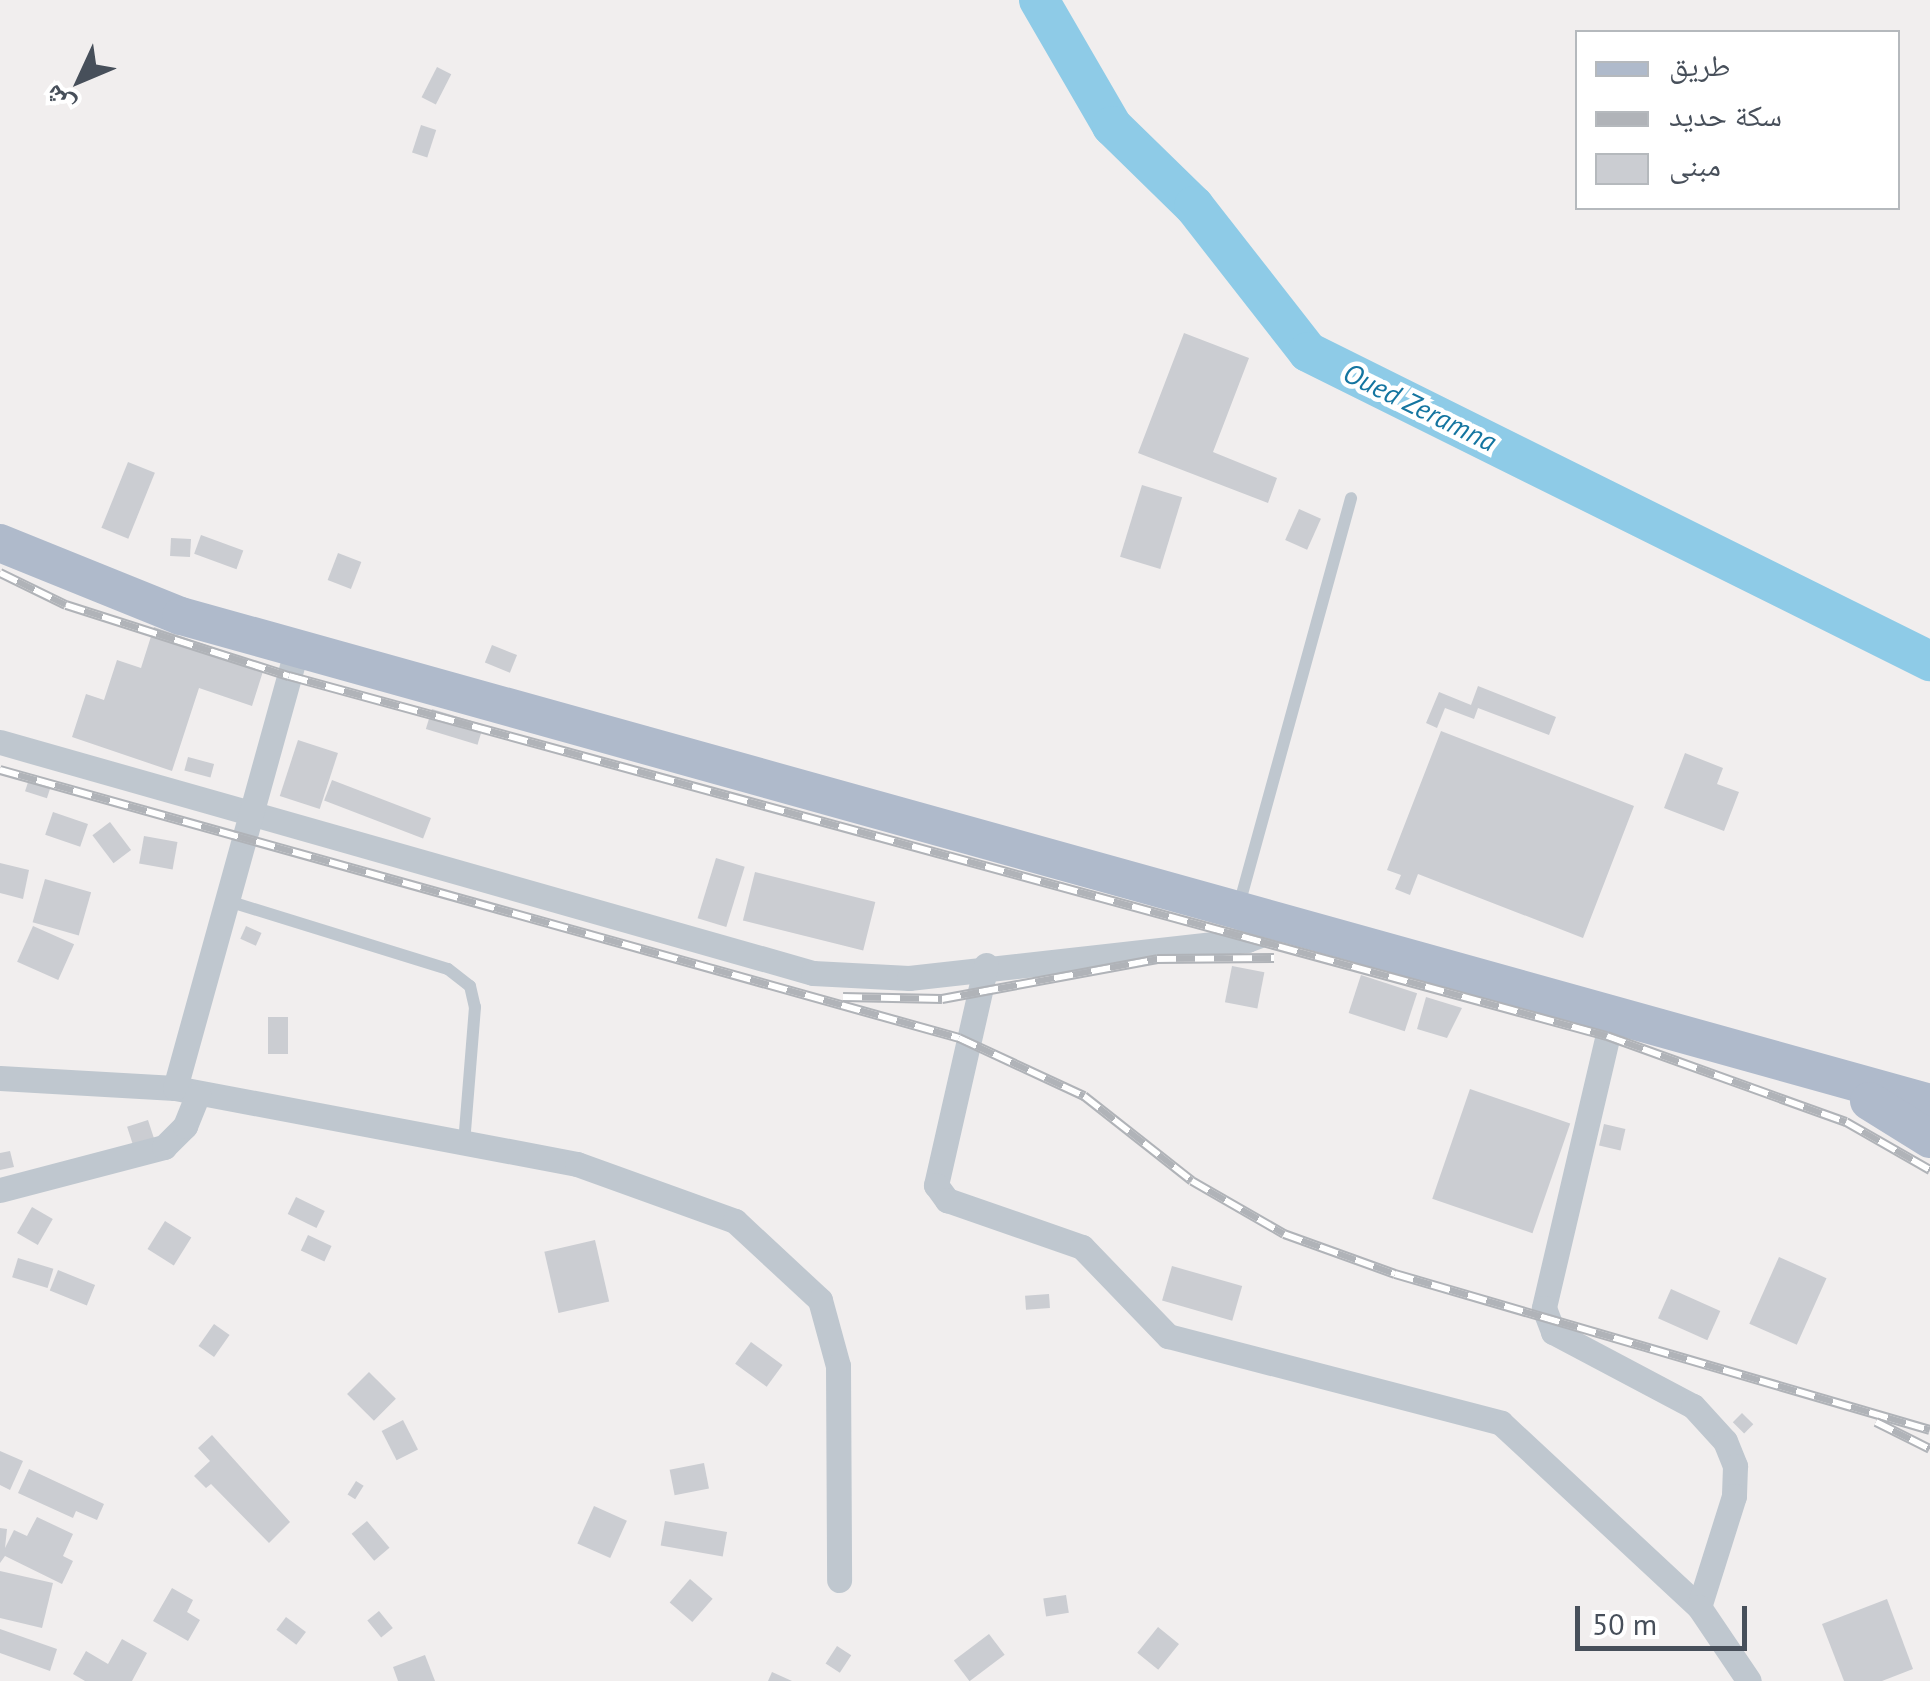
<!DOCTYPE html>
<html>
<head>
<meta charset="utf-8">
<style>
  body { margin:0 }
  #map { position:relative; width:1930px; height:1681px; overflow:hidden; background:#f1eeee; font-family:"PT Sans","Noto Naskh Arabic",sans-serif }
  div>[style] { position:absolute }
  .river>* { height:40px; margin:-20px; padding:0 20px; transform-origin:20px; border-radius:20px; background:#8ecbe7 }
  .building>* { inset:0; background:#cbcdd2; transform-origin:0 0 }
  .lane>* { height:12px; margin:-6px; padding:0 6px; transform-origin:6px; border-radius:6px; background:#bfc7cf }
  .street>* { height:25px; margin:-12.5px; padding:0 12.5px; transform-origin:12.5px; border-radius:12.5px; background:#bfc7cf }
  .primary>* { height:38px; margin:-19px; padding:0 19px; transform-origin:19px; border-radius:19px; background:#afbacb }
  .rail>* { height:10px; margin-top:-5px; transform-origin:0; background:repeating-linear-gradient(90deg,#fff 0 19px,#b0b3b8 0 38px); box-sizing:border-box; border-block:2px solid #b0b3b8 }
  span { translate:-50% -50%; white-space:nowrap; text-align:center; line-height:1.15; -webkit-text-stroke:9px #fff; paint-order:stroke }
  .water-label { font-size:28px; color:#1475a0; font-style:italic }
  .legend { position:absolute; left:1575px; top:30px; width:325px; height:180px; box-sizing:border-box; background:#fff; border:2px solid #b5b9bd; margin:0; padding:12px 18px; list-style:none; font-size:30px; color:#474f5a }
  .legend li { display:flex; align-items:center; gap:20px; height:50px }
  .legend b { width:50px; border:2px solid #b5b9bd }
  .north { position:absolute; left:30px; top:30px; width:100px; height:100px; -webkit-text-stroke:8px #fff; paint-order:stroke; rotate:226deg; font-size:28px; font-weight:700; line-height:40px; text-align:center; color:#474f5a }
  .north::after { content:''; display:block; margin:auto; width:35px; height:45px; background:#474f5a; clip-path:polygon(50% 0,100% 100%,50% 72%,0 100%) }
  .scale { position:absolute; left:1575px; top:1606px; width:172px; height:45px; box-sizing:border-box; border:5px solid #474f5a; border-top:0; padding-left:12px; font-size:30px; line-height:35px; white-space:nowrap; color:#474f5a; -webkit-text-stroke:8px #fff; paint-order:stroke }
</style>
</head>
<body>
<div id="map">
  <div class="river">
    <i style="left:1039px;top:0;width:146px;rotate:59.9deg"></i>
    <i style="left:1112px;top:126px;width:115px;rotate:44.3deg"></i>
    <i style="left:1194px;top:206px;width:185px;rotate:52deg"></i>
    <i style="left:1308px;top:352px;width:695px;rotate:26.42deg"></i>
  </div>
  <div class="building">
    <i style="left:437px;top:67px;width:16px;height:34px;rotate:27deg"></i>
    <i style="left:421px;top:125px;width:16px;height:29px;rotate:18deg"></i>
    <i style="clip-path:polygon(1184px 333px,1249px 358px,1213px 452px,1277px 478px,1268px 503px,1138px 453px)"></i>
    <i style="left:128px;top:462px;width:29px;height:71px;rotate:22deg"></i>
    <i style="left:1142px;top:485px;width:42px;height:75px;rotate:17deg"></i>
    <i style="left:1299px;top:509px;width:24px;height:34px;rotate:24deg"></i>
    <i style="left:201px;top:535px;width:45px;height:20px;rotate:20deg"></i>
    <i style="left:171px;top:538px;width:20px;height:18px;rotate:3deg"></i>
    <i style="left:338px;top:553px;width:25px;height:29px;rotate:21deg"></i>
    <i style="clip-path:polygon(154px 627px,265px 665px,252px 706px,199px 688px,172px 771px,72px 737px,86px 694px,104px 700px,117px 660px,141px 668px)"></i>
    <i style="left:492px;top:645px;width:27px;height:19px;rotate:22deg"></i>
    <i style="clip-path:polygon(1478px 686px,1556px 717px,1549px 735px,1478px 708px,1474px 719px,1445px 708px,1437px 728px,1426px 723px,1439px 692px,1471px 705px)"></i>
    <i style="left:432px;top:709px;width:54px;height:21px;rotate:17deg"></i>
    <i style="clip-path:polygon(1441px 731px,1634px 806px,1583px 938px,1418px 874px,1410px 895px,1395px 889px,1401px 875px,1387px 870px)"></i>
    <i style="left:298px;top:740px;width:42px;height:59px;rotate:18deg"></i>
    <i style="clip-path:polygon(1685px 753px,1723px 768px,1717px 784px,1739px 792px,1724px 831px,1664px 808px)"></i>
    <i style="left:188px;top:757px;width:27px;height:14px;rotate:15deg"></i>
    <i style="left:30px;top:776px;width:23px;height:16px;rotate:18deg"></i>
    <i style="left:332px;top:780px;width:106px;height:22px;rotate:21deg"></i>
    <i style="left:53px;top:812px;width:37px;height:24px;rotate:19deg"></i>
    <i style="left:110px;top:822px;width:35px;height:22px;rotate:53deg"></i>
    <i style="left:144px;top:836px;width:34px;height:28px;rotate:10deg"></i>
    <i style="left:716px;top:858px;width:30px;height:63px;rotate:17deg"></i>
    <i style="clip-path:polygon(0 863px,29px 870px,23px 899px,0 893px)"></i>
    <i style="left:755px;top:872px;width:124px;height:50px;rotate:14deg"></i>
    <i style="left:45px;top:879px;width:48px;height:45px;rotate:16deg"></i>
    <i style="left:33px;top:926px;width:45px;height:39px;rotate:24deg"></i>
    <i style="left:246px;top:926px;width:17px;height:14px;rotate:24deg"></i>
    <i style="left:1232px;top:966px;width:33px;height:37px;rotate:11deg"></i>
    <i style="left:1361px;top:975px;width:59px;height:40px;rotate:18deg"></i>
    <i style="clip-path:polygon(1426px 997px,1462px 1008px,1447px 1038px,1417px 1029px)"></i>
    <i style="left:268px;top:1017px;width:20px;height:37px"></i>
    <i style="left:1470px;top:1089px;width:106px;height:116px;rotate:19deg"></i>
    <i style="left:148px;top:1120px;width:19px;height:22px;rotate:72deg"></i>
    <i style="left:1604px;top:1124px;width:22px;height:22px;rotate:13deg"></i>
    <i style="clip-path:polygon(10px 1151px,14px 1167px,0 1170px,0 1153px)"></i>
    <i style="left:296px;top:1197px;width:32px;height:19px;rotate:26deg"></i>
    <i style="left:32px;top:1207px;width:24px;height:30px;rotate:30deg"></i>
    <i style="left:165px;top:1221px;width:31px;height:33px;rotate:32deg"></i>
    <i style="left:308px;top:1235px;width:26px;height:17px;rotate:25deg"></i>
    <i style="left:595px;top:1240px;width:63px;height:52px;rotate:77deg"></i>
    <i style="left:1779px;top:1257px;width:52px;height:73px;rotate:24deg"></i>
    <i style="left:18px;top:1258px;width:37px;height:20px;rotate:17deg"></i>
    <i style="left:1172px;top:1266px;width:73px;height:36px;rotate:16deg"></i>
    <i style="left:58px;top:1270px;width:40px;height:22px;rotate:22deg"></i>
    <i style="left:1671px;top:1289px;width:54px;height:32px;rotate:24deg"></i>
    <i style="left:1049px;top:1294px;width:14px;height:24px;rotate:86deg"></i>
    <i style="left:214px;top:1324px;width:19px;height:27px;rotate:35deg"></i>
    <i style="left:751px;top:1342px;width:39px;height:27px;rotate:36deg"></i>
    <i style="left:369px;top:1372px;width:38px;height:31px;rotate:45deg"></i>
    <i style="left:1742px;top:1413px;width:16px;height:13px;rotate:45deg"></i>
    <i style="left:403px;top:1420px;width:33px;height:24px;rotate:63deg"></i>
    <i style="clip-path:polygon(212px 1435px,290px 1522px,269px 1543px,211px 1484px,206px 1488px,194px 1476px,210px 1461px,198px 1448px)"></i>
    <i style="clip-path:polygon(0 1451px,23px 1461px,10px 1490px,0 1485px)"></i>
    <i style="left:704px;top:1463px;width:26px;height:35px;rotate:79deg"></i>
    <i style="clip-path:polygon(29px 1469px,104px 1504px,97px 1520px,76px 1511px,73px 1518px,18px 1493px)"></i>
    <i style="left:356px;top:1481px;width:9px;height:16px;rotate:32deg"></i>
    <i style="left:594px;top:1506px;width:36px;height:41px;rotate:24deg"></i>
    <i style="clip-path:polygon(37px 1517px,73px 1534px,63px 1556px,73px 1561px,62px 1584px,5px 1556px,0 1563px,0 1528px,7px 1529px,5px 1548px,14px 1530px,27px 1536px)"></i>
    <i style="left:367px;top:1521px;width:35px;height:20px;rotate:50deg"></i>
    <i style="left:665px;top:1521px;width:63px;height:25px;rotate:10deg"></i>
    <i style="clip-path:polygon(0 1571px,53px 1583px,42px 1628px,0 1618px)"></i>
    <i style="left:690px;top:1579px;width:30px;height:31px;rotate:41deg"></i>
    <i style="clip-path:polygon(172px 1588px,193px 1600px,187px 1612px,200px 1620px,188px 1641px,153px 1621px)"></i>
    <i style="left:1066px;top:1595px;width:18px;height:23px;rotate:81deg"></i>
    <i style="clip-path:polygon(1887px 1599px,1913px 1669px,1882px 1681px,1844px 1681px,1822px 1624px)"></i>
    <i style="left:379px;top:1611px;width:22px;height:15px;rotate:51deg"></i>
    <i style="left:286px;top:1617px;width:25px;height:16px;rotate:37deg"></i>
    <i style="left:1158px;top:1627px;width:27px;height:33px;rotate:39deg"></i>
    <i style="clip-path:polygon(0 1629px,57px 1649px,50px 1671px,0 1653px)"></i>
    <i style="left:989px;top:1634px;width:26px;height:44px;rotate:53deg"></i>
    <i style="clip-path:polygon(122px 1639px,147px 1653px,132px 1681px,85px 1681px,73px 1674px,86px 1651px,108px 1664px)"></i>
    <i style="left:837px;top:1646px;width:17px;height:21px;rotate:33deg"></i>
    <i style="clip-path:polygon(425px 1655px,435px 1681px,398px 1681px,393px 1667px)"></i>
    <i style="clip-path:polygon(772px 1672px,792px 1681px,768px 1681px)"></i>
  </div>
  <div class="lane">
    <i style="left:228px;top:901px;width:230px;rotate:17.2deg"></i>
    <i style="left:448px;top:969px;width:28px;rotate:38deg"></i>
    <i style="left:470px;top:986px;width:22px;rotate:77deg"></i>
    <i style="left:475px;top:1007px;width:136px;rotate:94.6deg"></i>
    <i style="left:1239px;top:905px;width:422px;rotate:-74.6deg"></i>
  </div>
  <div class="street">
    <i style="left:0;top:742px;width:845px;rotate:15.86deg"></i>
    <i style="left:813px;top:973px;width:96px;rotate:3deg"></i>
    <i style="left:909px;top:978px;width:340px;rotate:-6.4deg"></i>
    <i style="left:1247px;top:940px;width:44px;rotate:-20.1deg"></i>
    <i style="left:986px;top:965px;width:226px;rotate:102.8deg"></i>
    <i style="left:936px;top:1185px;width:19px;rotate:54deg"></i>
    <i style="left:947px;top:1200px;width:143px;rotate:19.2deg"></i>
    <i style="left:1082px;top:1247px;width:124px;rotate:46deg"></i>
    <i style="left:1168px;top:1336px;width:344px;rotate:14.6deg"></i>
    <i style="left:1501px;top:1423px;width:270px;rotate:42.9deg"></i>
    <i style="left:1613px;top:1013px;width:303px;rotate:103.2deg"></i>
    <i style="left:1544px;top:1308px;width:26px;rotate:69deg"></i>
    <i style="left:1553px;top:1332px;width:158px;rotate:27.9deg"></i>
    <i style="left:1693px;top:1406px;width:47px;rotate:47.6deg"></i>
    <i style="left:1725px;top:1441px;width:27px;rotate:68deg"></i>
    <i style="left:1735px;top:1466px;width:30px;rotate:92deg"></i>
    <i style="left:1734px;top:1496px;width:116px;rotate:107.5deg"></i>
    <i style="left:1699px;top:1607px;width:89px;rotate:56deg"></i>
    <i style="left:0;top:1078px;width:175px;rotate:3.3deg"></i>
    <i style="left:175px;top:1088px;width:409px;rotate:10.7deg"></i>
    <i style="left:577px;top:1164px;width:168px;rotate:19.8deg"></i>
    <i style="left:735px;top:1221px;width:116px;rotate:42.9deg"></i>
    <i style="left:820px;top:1300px;width:68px;rotate:74.7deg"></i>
    <i style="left:838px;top:1366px;width:214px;rotate:89.7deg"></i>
    <i style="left:175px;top:1088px;width:457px;rotate:-74.5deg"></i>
    <i style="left:0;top:1190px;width:170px;rotate:-14.7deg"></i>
    <i style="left:164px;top:1147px;width:30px;rotate:-45deg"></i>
    <i style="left:185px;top:1126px;width:35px;rotate:-68deg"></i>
  </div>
  <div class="primary">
    <i style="left:0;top:543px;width:195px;rotate:22deg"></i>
    <i style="left:181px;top:616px;width:1816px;rotate:15.56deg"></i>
    <i style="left:1869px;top:1101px;width:72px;rotate:31.9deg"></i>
  </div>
  <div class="rail">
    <i style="left:0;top:573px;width:73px;rotate:25.9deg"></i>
    <i style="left:66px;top:605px;width:234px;rotate:17.7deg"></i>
    <i style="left:289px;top:676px;width:1366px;rotate:15.28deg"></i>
    <i style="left:1607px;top:1036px;width:254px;rotate:19.8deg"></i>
    <i style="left:1846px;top:1122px;width:97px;rotate:29.7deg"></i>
    <i style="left:0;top:770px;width:996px;rotate:15.61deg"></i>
    <i style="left:959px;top:1038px;width:138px;rotate:24.9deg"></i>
    <i style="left:1084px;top:1096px;width:137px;rotate:38.2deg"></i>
    <i style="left:1192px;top:1181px;width:106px;rotate:29.9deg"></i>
    <i style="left:1284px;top:1234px;width:118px;rotate:19.8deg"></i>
    <i style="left:1395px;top:1274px;width:557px;rotate:16.26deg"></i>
    <i style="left:843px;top:997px;width:99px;rotate:1.2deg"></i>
    <i style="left:942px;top:999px;width:219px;rotate:-10.5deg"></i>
    <i style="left:1157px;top:959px;width:117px;rotate:-0.5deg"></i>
    <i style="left:1876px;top:1422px;width:60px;rotate:26.6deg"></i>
  </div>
  <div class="water-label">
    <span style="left:1420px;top:407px;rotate:26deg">Oued Zeramna</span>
  </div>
  <ul class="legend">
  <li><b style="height:12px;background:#afbacb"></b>طريق</li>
  <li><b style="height:12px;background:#b0b3b8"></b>سكة حديد</li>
  <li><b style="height:28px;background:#cbcdd2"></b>مبنى</li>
  </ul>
  <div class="north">ش</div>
  <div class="scale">50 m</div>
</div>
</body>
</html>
